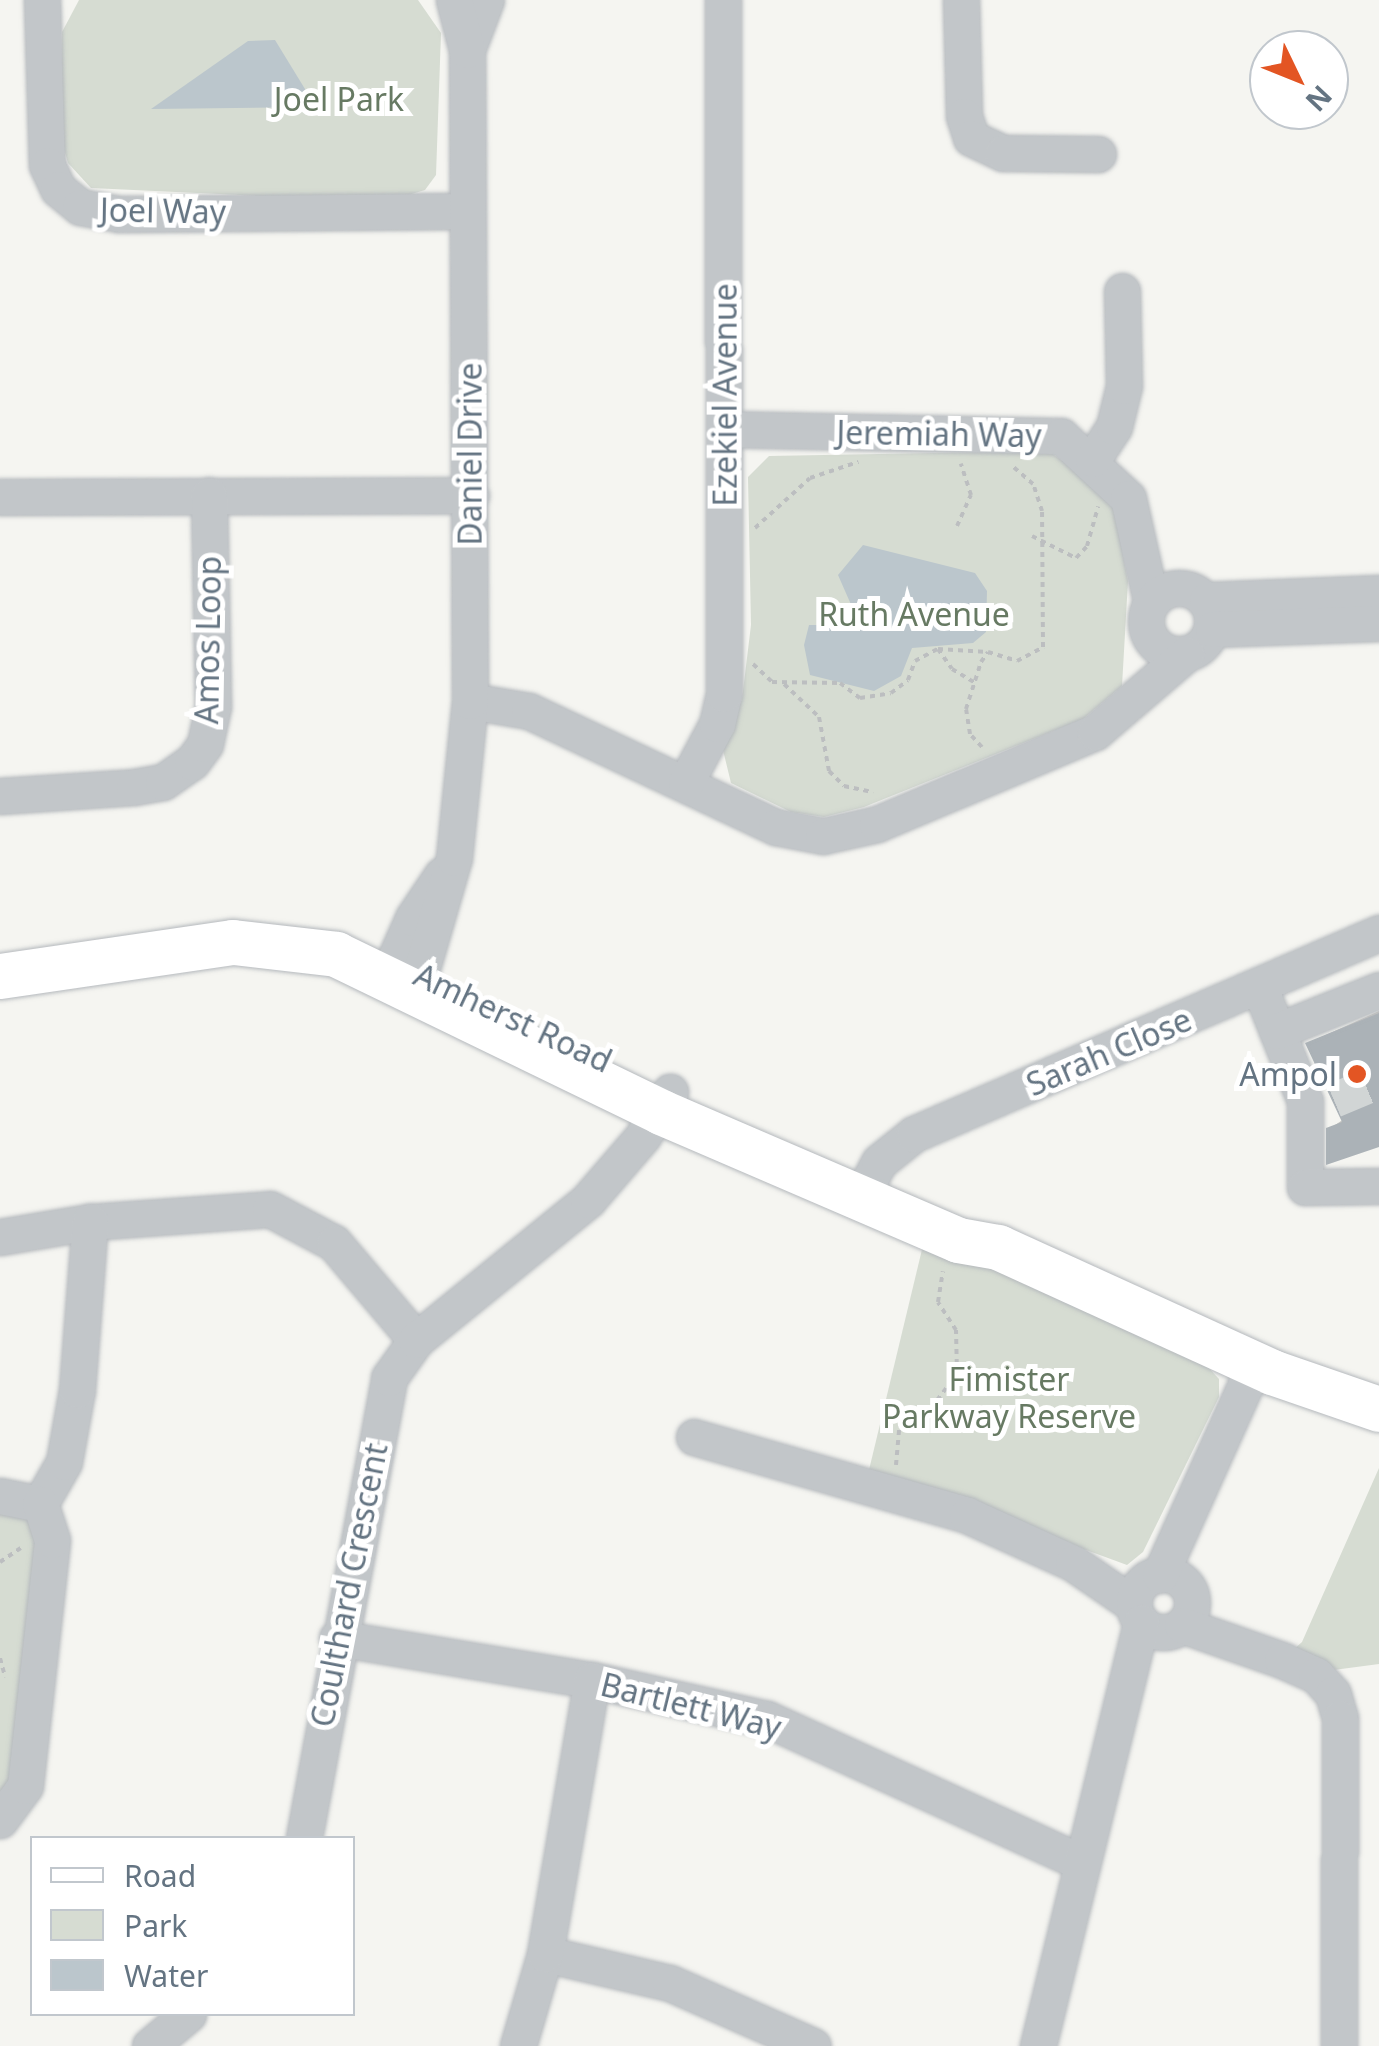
<!DOCTYPE html>
<html>
<head>
<meta charset="utf-8">
<style>
  body { margin:0 }
  #map { position:relative; width:1379px; height:2046px; overflow:hidden; background:#f5f5f1; font-family:"Noto Sans",sans-serif }
  div>[style] { position:absolute }
  .green>* { inset:0; background:#d6dcd2 }
  .water>* { inset:0; background:#bbc6cc }
  .shadow>* { inset:0; background:#0003 }
  .building>* { inset:0; background:#abb2b7 }
  .minor-tunnel>* { height:35px; margin-top:-17.5px; transform-origin:0; background:repeating-linear-gradient(90deg,#d1d5d5 0 35px,transparent 0 53px) }
  .path>* { height:4px; margin-top:-2px; transform-origin:0; background:repeating-linear-gradient(90deg,#bcbec0 0 5px,transparent 0 10px) }
  .roads { filter:drop-shadow(0 0 2px #b5b9bd) drop-shadow(0 0 2px #b5b9bd) }
  .minor>* { height:35px; margin:-17.5px; padding:0 17.5px; transform-origin:17.5px; border-radius:17.5px; background:#c2c6c9 }
  .minor>.ring { margin:-17.5px; padding:0; box-sizing:content-box; background:none; border:35px solid #c2c6c9; border-radius:50% }
  .major>* { height:45px; margin:-22.5px; padding:0 22.5px; transform-origin:22.5px; border-radius:22.5px; background:#fff }
  .dots>* { width:28px; height:28px; translate:-50% -50%; box-sizing:border-box; border:5px solid #fff; border-radius:50% }
  span { translate:-50% -50%; white-space:nowrap; text-align:center; line-height:1.15; -webkit-text-stroke:10px #fff; paint-order:stroke }
  .park-label { font-size:32px; color:#677a63 }
  .street-label { font-size:32px; color:#647482 }
  .poi-label { font-size:32px; color:#647482 }
  .right { translate:-100% -50%; text-align:right }
  .legend { position:absolute; left:30px; top:1836px; width:325px; height:180px; box-sizing:border-box; background:#fff; border:2px solid #c1c7cd; margin:0; padding:12px 18px; list-style:none; font-size:30px; color:#647482 }
  .legend li { display:flex; align-items:center; gap:20px; height:50px }
  .legend b { width:50px; border:2px solid #c1c7cd }
  .north { position:absolute; left:1249px; top:30px; width:100px; height:100px; box-sizing:border-box; background:#fff; border:2px solid #c1c7cd; border-radius:50%; rotate:133deg; font-size:28px; font-weight:700; line-height:40px; text-align:center; color:#647482 }
  .north::after { content:''; display:block; margin:auto; width:35px; height:45px; background:#e35523; clip-path:polygon(50% 0,100% 100%,50% 72%,0 100%) }
</style>
</head>
<body>
<div id="map">
  <div class="green">
    <i style="clip-path:polygon(79px 0,418px 0,441px 33px,436px 175px,425px 190px,385px 202px,91px 188px,68px 163px,62px 142px,62px 32px)"></i>
    <i style="clip-path:polygon(1048px 451px,1085px 476px,1114px 508px,1128px 581px,1122px 686px,1083px 719px,864px 807px,824px 817px,791px 812px,731px 783px,723px 750px,742px 699px,751px 625px,748px 477px,769px 456px)"></i>
    <i style="clip-path:polygon(925px 1237px,1207px 1366px,1219px 1379px,1219px 1397px,1143px 1552px,1127px 1565px,869px 1470px)"></i>
    <i style="clip-path:polygon(1379px 1468px,1379px 1664px,1311px 1673px,1282px 1660px,1302px 1642px)"></i>
    <i style="clip-path:polygon(0 1499px,37px 1509px,48px 1540px,15px 1778px,0 1806px)"></i>
  </div>
  <div class="water">
    <i style="clip-path:polygon(275px 40px,316px 107px,151px 109px,248px 41px)"></i>
    <i style="clip-path:polygon(863px 545px,975px 573px,987px 591px,986px 632px,973px 643px,912px 648px,901px 676px,874px 691px,810px 675px,804px 645px,809px 625px,860px 625px,838px 575px)"></i>
  </div>
  <div class="shadow">
    <i style="clip-path:polygon(1379px 1011px,1379px 1143px,1329px 1129px,1344px 1119px,1308px 1043px)"></i>
  </div>
  <div class="building">
    <i style="clip-path:polygon(1379px 1013px,1379px 1147px,1326px 1165px,1326px 1128px,1342px 1122px,1305px 1043px)"></i>
  </div>
  <div class="minor-tunnel">
    <i style="left:1334px;top:1100px;width:49px;rotate:-22.9deg"></i>
  </div>
  <div class="path">
    <i style="left:957px;top:526px;width:34px;rotate:-66deg"></i>
    <i style="left:971px;top:495px;width:33px;rotate:-108deg"></i>
    <i style="left:755px;top:528px;width:74px;rotate:-42.3deg"></i>
    <i style="left:810px;top:478px;width:51px;rotate:-18.4deg"></i>
    <i style="left:1032px;top:536px;width:49px;rotate:26.6deg"></i>
    <i style="left:1076px;top:558px;width:16px;rotate:-47deg"></i>
    <i style="left:1087px;top:546px;width:41px;rotate:-74.2deg"></i>
    <i style="left:938px;top:649px;width:24px;rotate:55deg"></i>
    <i style="left:952px;top:669px;width:26px;rotate:31deg"></i>
    <i style="left:753px;top:664px;width:26px;rotate:43deg"></i>
    <i style="left:772px;top:682px;width:68px;rotate:0.8deg"></i>
    <i style="left:840px;top:683px;width:25px;rotate:37deg"></i>
    <i style="left:860px;top:698px;width:31px;rotate:-9deg"></i>
    <i style="left:891px;top:693px;width:21px;rotate:-37deg"></i>
    <i style="left:908px;top:680px;width:20px;rotate:-70deg"></i>
    <i style="left:915px;top:661px;width:26px;rotate:-28deg"></i>
    <i style="left:938px;top:649px;width:50px;rotate:3.4deg"></i>
    <i style="left:784px;top:684px;width:48px;rotate:43.3deg"></i>
    <i style="left:819px;top:717px;width:55px;rotate:79.5deg"></i>
    <i style="left:829px;top:771px;width:21px;rotate:45deg"></i>
    <i style="left:844px;top:786px;width:30px;rotate:12deg"></i>
    <i style="left:982px;top:747px;width:18px;rotate:-133deg"></i>
    <i style="left:970px;top:734px;width:25px;rotate:-99deg"></i>
    <i style="left:966px;top:709px;width:49px;rotate:-72.3deg"></i>
    <i style="left:981px;top:662px;width:12px;rotate:-55deg"></i>
    <i style="left:988px;top:652px;width:30px;rotate:17deg"></i>
    <i style="left:1017px;top:661px;width:30px;rotate:-28deg"></i>
    <i style="left:1043px;top:647px;width:136px;rotate:-90.4deg"></i>
    <i style="left:1042px;top:511px;width:28px;rotate:-108deg"></i>
    <i style="left:1033px;top:484px;width:28px;rotate:-139deg"></i>
    <i style="left:896px;top:1465px;width:37px;rotate:-85deg"></i>
    <i style="left:899px;top:1428px;width:38px;rotate:-32deg"></i>
    <i style="left:931px;top:1408px;width:43px;rotate:-52.6deg"></i>
    <i style="left:957px;top:1374px;width:44px;rotate:-91.3deg"></i>
    <i style="left:956px;top:1330px;width:33px;rotate:-123deg"></i>
    <i style="left:938px;top:1302px;width:31px;rotate:-81deg"></i>
    <i style="left:0;top:1562px;width:25px;rotate:-34deg"></i>
    <i style="left:0;top:1658px;width:20px;rotate:75deg"></i>
  </div>
  <div class="roads">
    <div class="minor">
      <i style="left:42px;top:0;width:165px;rotate:88.3deg"></i>
      <i style="left:47px;top:165px;width:26px;rotate:65deg"></i>
      <i style="left:58px;top:189px;width:28px;rotate:39deg"></i>
      <i style="left:80px;top:207px;width:40px;rotate:10deg"></i>
      <i style="left:119px;top:214px;width:348px;rotate:-0.5deg"></i>
      <i style="left:961px;top:0;width:116px;rotate:88.5deg"></i>
      <i style="left:964px;top:116px;width:23px;rotate:72deg"></i>
      <i style="left:971px;top:138px;width:35px;rotate:25deg"></i>
      <i style="left:1003px;top:153px;width:95px;rotate:0.6deg"></i>
      <i style="left:467px;top:50px;width:53px;rotate:-69.2deg"></i>
      <i style="left:726px;top:429px;width:335px;rotate:1.2deg"></i>
      <i style="left:1061px;top:436px;width:91px;rotate:42.8deg"></i>
      <i style="left:1128px;top:498px;width:106px;rotate:77.4deg"></i>
      <i style="left:1093px;top:459px;width:38px;rotate:-57deg"></i>
      <i style="left:1114px;top:427px;width:42px;rotate:-76.3deg"></i>
      <i style="left:1124px;top:386px;width:95px;rotate:-91.2deg"></i>
      <i style="left:0;top:497px;width:471px;rotate:-0.2deg"></i>
      <i class="ring" style="left:1146px;top:588px;width:31px;height:31px"></i>
      <i style="left:1207px;top:600px;width:172px;rotate:-2.3deg"></i>
      <i style="left:1213px;top:629px;width:166px;rotate:-2.1deg"></i>
      <i style="left:470px;top:701px;width:60px;rotate:9.6deg"></i>
      <i style="left:529px;top:711px;width:273px;rotate:25.2deg"></i>
      <i style="left:776px;top:827px;width:48px;rotate:10.8deg"></i>
      <i style="left:823px;top:836px;width:55px;rotate:-12.5deg"></i>
      <i style="left:877px;top:824px;width:237px;rotate:-22.9deg"></i>
      <i style="left:1095px;top:732px;width:120px;rotate:-40.6deg"></i>
      <i style="left:686px;top:782px;width:66px;rotate:-61.9deg"></i>
      <i style="left:717px;top:724px;width:31px;rotate:-77deg"></i>
      <i style="left:724px;top:694px;width:694px;rotate:-90.08deg"></i>
      <i style="left:0;top:796px;width:134px;rotate:-3.8deg"></i>
      <i style="left:134px;top:787px;width:29px;rotate:-10deg"></i>
      <i style="left:163px;top:782px;width:35px;rotate:-35deg"></i>
      <i style="left:192px;top:762px;width:22px;rotate:-54deg"></i>
      <i style="left:205px;top:744px;width:39px;rotate:-78deg"></i>
      <i style="left:213px;top:706px;width:211px;rotate:-91.1deg"></i>
      <i style="left:386px;top:979px;width:67px;rotate:-66.1deg"></i>
      <i style="left:413px;top:918px;width:52px;rotate:-56deg"></i>
      <i style="left:1260px;top:988px;width:122px;rotate:68.3deg"></i>
      <i style="left:1305px;top:1101px;width:86px;rotate:90deg"></i>
      <i style="left:1305px;top:1187px;width:74px;rotate:-0.8deg"></i>
      <i style="left:415px;top:992px;width:140px;rotate:-73.8deg"></i>
      <i style="left:454px;top:858px;width:158px;rotate:-84.2deg"></i>
      <i style="left:470px;top:701px;width:651px;rotate:-90.26deg"></i>
      <i style="left:467px;top:50px;width:52px;rotate:-104.6deg"></i>
      <i style="left:1277px;top:1031px;width:110px;rotate:-21.9deg"></i>
      <i style="left:861px;top:1196px;width:38px;rotate:-62deg"></i>
      <i style="left:879px;top:1162px;width:45px;rotate:-38.7deg"></i>
      <i style="left:914px;top:1134px;width:507px;rotate:-23.38deg"></i>
      <i style="left:0;top:1237px;width:91px;rotate:-9.5deg"></i>
      <i style="left:90px;top:1222px;width:180px;rotate:-4.1deg"></i>
      <i style="left:270px;top:1209px;width:72px;rotate:28deg"></i>
      <i style="left:334px;top:1243px;width:127px;rotate:49.8deg"></i>
      <i style="left:694px;top:1437px;width:284px;rotate:15.9deg"></i>
      <i style="left:967px;top:1515px;width:116px;rotate:24.4deg"></i>
      <i style="left:1073px;top:1563px;width:74px;rotate:34.5deg"></i>
      <i style="left:0;top:1496px;width:41px;rotate:11.3deg"></i>
      <i style="left:40px;top:1504px;width:48px;rotate:-60.3deg"></i>
      <i style="left:64px;top:1462px;width:73px;rotate:-79.8deg"></i>
      <i style="left:77px;top:1390px;width:169px;rotate:-85.6deg"></i>
      <i class="ring" style="left:1134px;top:1574px;width:23px;height:23px"></i>
      <i style="left:1160px;top:1575px;width:231px;rotate:-65.8deg"></i>
      <i style="left:1182px;top:1625px;width:106px;rotate:19.3deg"></i>
      <i style="left:1282px;top:1660px;width:37px;rotate:24deg"></i>
      <i style="left:1316px;top:1675px;width:25px;rotate:48deg"></i>
      <i style="left:1333px;top:1694px;width:25px;rotate:74deg"></i>
      <i style="left:1340px;top:1718px;width:328px;rotate:90.2deg"></i>
      <i style="left:337px;top:1638px;width:258px;rotate:9.4deg"></i>
      <i style="left:592px;top:1680px;width:179px;rotate:12.6deg"></i>
      <i style="left:767px;top:1719px;width:345px;rotate:24.5deg"></i>
      <i style="left:0;top:1820px;width:42px;rotate:-53.7deg"></i>
      <i style="left:25px;top:1786px;width:247px;rotate:-83.7deg"></i>
      <i style="left:52px;top:1540px;width:38px;rotate:-108deg"></i>
      <i style="left:304px;top:1838px;width:468px;rotate:-79.5deg"></i>
      <i style="left:389px;top:1378px;width:47px;rotate:-54.6deg"></i>
      <i style="left:416px;top:1340px;width:222px;rotate:-39.1deg"></i>
      <i style="left:588px;top:1200px;width:84px;rotate:-49.3deg"></i>
      <i style="left:643px;top:1136px;width:52px;rotate:-58.5deg"></i>
      <i style="left:545px;top:1954px;width:128px;rotate:13.1deg"></i>
      <i style="left:670px;top:1983px;width:156px;rotate:23.8deg"></i>
      <i style="left:150px;top:2046px;width:50px;rotate:-40.1deg"></i>
      <i style="left:518px;top:2046px;width:96px;rotate:-73.6deg"></i>
      <i style="left:545px;top:1954px;width:278px;rotate:-80.3deg"></i>
      <i style="left:1038px;top:2046px;width:436px;rotate:-76.3deg"></i>
    </div>
    <div class="major">
      <i style="left:0;top:976px;width:235px;rotate:-8.3deg"></i>
      <i style="left:233px;top:942px;width:104px;rotate:6.6deg"></i>
      <i style="left:336px;top:954px;width:361px;rotate:25.9deg"></i>
      <i style="left:661px;top:1112px;width:323px;rotate:23.3deg"></i>
      <i style="left:958px;top:1240px;width:41px;rotate:9.9deg"></i>
      <i style="left:998px;top:1247px;width:301px;rotate:24.5deg"></i>
      <i style="left:1272px;top:1372px;width:113px;rotate:19.1deg"></i>
    </div>
  </div>
  <div class="dots">
    <i style="left:1357px;top:1074px;background:#e35523"></i>
  </div>
  <div class="park-label">
    <span style="left:339px;top:99px">Joel Park</span>
    <span style="left:914px;top:614px">Ruth Avenue</span>
    <span style="left:1009px;top:1398px">Fimister<br>Parkway Reserve</span>
  </div>
  <div class="street-label">
    <span style="left:163px;top:211px;rotate:1deg">Joel Way</span>
    <span style="left:725px;top:395px;rotate:-90deg">Ezekiel Avenue</span>
    <span style="left:939px;top:434px;rotate:1deg">Jeremiah Way</span>
    <span style="left:470px;top:454px;rotate:-90deg">Daniel Drive</span>
    <span style="left:208px;top:640px;rotate:-89deg">Amos Loop</span>
    <span style="left:513px;top:1018px;rotate:25deg">Amherst Road</span>
    <span style="left:1109px;top:1052px;rotate:-23deg">Sarah Close</span>
    <span style="left:349px;top:1585px;rotate:-79deg">Coulthard Crescent</span>
    <span style="left:691px;top:1706px;rotate:14deg">Bartlett Way</span>
  </div>
  <div class="poi-label">
    <span class="right" style="left:1337px;top:1074px">Ampol</span>
  </div>
  <ul class="legend">
  <li><b style="height:12px;background:#fff"></b>Road</li>
  <li><b style="height:28px;background:#d6dcd2"></b>Park</li>
  <li><b style="height:28px;background:#bbc6cc"></b>Water</li>
  </ul>
  <div class="north">N</div>
</div>
</body>
</html>
